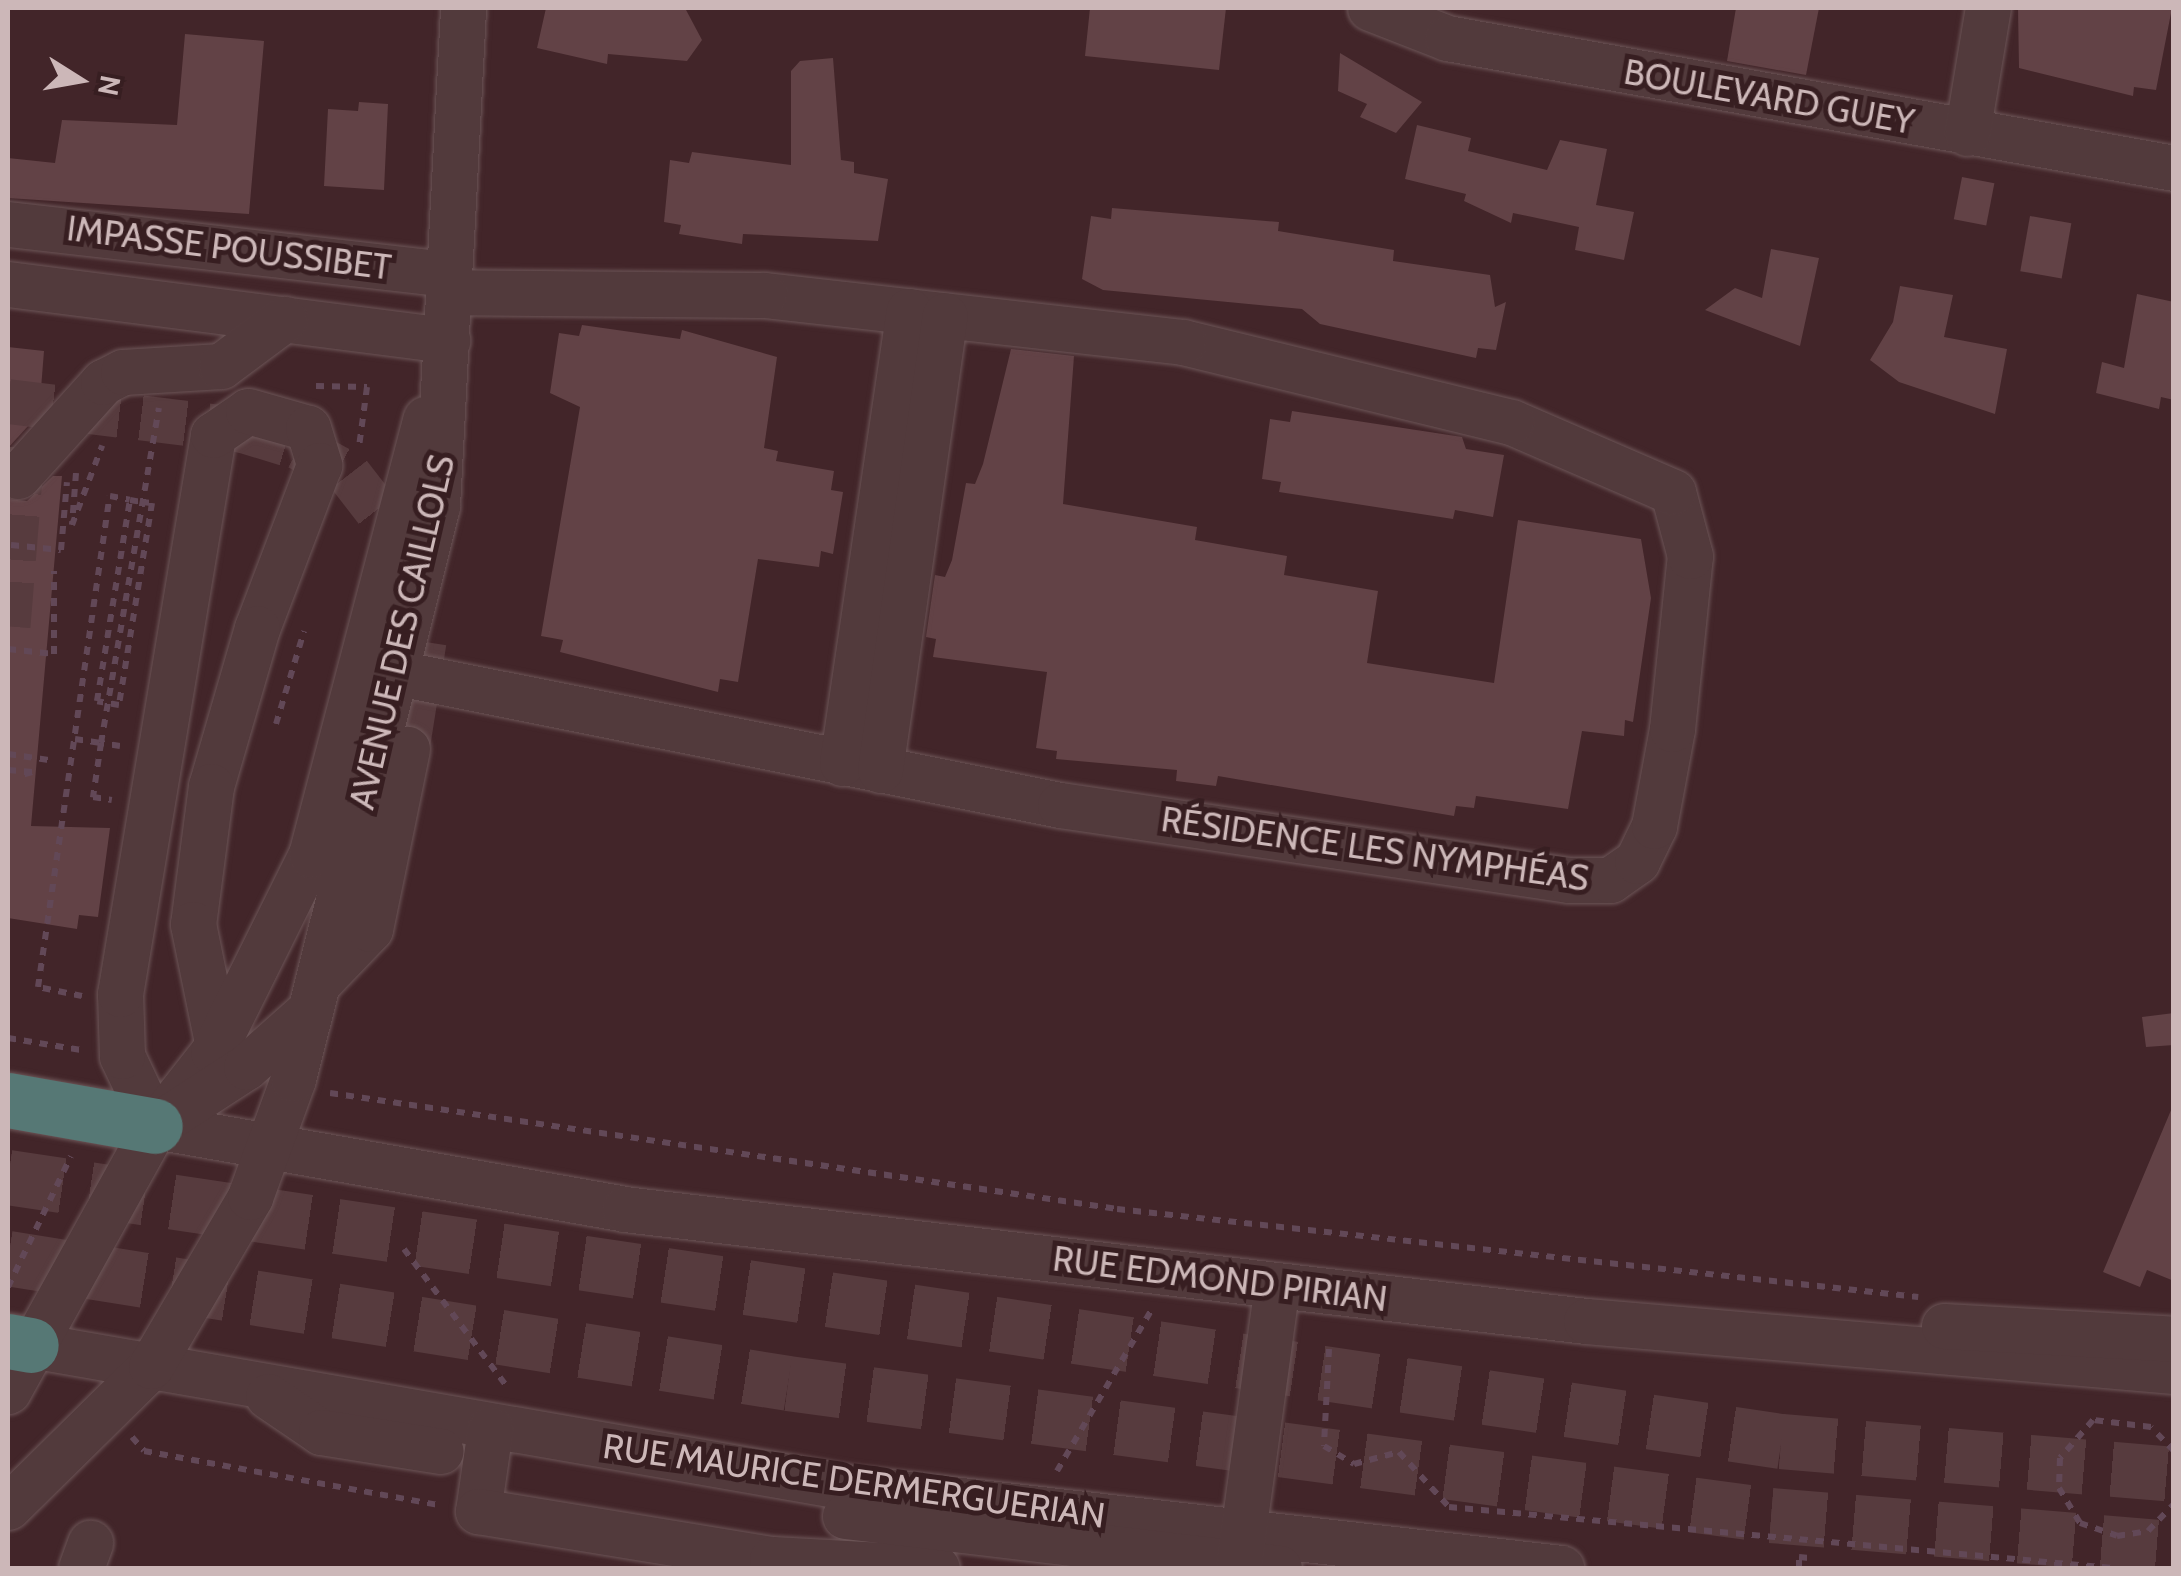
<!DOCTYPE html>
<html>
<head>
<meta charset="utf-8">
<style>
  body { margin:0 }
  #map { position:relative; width:2181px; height:1576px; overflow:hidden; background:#422529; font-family:Cabin,sans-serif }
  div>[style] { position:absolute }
  .building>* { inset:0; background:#624246; transform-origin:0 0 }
  .minor-tunnel>* { height:45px; margin-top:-22.5px; transform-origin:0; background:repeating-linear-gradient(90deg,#573b3e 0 45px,transparent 0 67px) }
  .highway-tunnel>* { height:55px; margin-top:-27.5px; transform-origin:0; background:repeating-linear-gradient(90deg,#573b3e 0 55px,transparent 0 83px) }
  .path>* { height:6px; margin-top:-3px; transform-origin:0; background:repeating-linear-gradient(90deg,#624857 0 8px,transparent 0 16px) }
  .roads { filter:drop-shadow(0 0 2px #6c5557) drop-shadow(0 0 2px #6c5557) }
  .minor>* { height:45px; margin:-22.5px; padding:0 22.5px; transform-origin:22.5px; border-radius:22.5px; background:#523a3c }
  .highway>* { height:55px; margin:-27.5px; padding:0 27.5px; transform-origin:27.5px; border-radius:27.5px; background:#567875 }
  span { translate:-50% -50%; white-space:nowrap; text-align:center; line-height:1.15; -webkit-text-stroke:10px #371e21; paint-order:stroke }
  .street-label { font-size:35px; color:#ccb7b8 }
  .frame { position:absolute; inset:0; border:10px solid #ccb7b8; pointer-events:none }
  .north { position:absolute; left:30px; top:30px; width:100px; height:100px; -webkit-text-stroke:8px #371e21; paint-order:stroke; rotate:101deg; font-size:28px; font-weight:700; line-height:40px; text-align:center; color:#ccb7b8 }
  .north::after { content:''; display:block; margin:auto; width:35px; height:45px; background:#ccb7b8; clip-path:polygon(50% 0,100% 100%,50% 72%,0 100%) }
</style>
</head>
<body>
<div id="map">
  <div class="building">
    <i style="clip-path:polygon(546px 8px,685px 8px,702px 40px,687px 61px,608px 54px,607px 64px,537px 48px)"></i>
    <i style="clip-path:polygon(1090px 8px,1226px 8px,1219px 70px,1085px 56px)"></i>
    <i style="clip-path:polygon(1736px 8px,1819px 8px,1806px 75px,1727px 61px)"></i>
    <i style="clip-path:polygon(2018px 8px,2172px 8px,2156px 90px,2134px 87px,2133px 96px,2019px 68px)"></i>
    <i style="clip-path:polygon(185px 34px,264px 41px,249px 214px,8px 198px,8px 158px,55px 163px,62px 120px,177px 125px)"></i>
    <i style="clip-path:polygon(1340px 53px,1422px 102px,1396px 133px,1360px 117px,1367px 104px,1338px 91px)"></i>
    <i style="clip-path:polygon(833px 58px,841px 160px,854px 162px,854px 173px,888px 179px,878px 241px,743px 234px,742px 244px,679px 234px,681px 225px,664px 222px,670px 160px,689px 163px,692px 152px,791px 165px,791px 71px,800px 61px)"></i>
    <i style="clip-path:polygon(359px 102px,388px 104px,384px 190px,324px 186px,328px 109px,358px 111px)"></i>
    <i style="clip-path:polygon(1417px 125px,1471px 138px,1468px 151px,1547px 170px,1560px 140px,1607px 149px,1596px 205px,1634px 212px,1624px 260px,1575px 250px,1579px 227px,1513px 213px,1511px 223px,1464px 201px,1466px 194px,1405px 179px)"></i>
    <i style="left:1962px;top:177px;width:33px;height:43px;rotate:11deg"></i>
    <i style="clip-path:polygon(1112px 208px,1279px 222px,1278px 231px,1394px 250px,1393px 261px,1490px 275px,1495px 307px,1506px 302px,1496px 350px,1478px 348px,1476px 358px,1320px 324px,1302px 309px,1103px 290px,1082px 279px,1091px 216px,1111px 219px)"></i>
    <i style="left:2030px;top:216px;width:42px;height:56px;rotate:10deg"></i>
    <i style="clip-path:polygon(1771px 249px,1819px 258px,1800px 346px,1705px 310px,1735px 288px,1762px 298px)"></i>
    <i style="clip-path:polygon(1900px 286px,1953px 295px,1944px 337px,2007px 349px,1995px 414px,1899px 382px,1870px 360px,1893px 322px)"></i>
    <i style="clip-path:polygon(2137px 294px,2174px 302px,2174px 400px,2161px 397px,2159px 409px,2096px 393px,2102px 362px,2124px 368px)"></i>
    <i style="clip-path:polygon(582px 325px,680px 339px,682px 330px,777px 357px,764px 448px,778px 451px,776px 461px,834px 471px,831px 490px,843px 492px,833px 554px,821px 551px,819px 567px,758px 559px,738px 682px,720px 679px,718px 692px,560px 652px,563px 640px,541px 636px,580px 407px,550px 393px,559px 333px,579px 336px)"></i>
    <i style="clip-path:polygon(8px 347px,44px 351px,39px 414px,8px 448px)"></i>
    <i style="clip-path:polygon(1011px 349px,1074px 356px,1063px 504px,1197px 527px,1195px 540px,1287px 556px,1284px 575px,1378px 591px,1367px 663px,1494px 683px,1518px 520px,1641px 539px,1651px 598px,1633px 722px,1625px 720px,1624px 736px,1582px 731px,1568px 809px,1476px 796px,1474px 808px,1456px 806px,1454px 816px,1218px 776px,1216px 786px,1176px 781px,1177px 770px,1056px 759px,1057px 751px,1036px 748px,1047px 672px,933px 657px,936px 639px,926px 637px,935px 575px,945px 577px,952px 560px,966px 483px,975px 484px,983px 464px)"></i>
    <i style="clip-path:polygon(1292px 411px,1462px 437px,1466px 449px,1504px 455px,1493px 517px,1455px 510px,1453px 519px,1279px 492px,1281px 482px,1262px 479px,1270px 419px,1290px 422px)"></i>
    <i style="clip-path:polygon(53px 476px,62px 476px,31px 826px,110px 828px,98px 917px,79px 915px,77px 929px,8px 918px,8px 499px,27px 501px)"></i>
    <i style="clip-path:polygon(2174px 1013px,2174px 1045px,2146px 1047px,2142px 1017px)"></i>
    <i style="clip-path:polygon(2174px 1103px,2174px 1281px,2147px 1270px,2140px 1287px,2103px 1272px)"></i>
  </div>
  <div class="minor-tunnel">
    <i style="left:8px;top:401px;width:237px;rotate:7deg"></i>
    <i style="left:243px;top:430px;width:59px;rotate:16.9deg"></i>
    <i style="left:299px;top:447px;width:57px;rotate:28.4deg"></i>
    <i style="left:349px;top:474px;width:85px;rotate:52.2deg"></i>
    <i style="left:401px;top:541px;width:24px;rotate:73deg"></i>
    <i style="left:8px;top:626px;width:188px;rotate:-85.4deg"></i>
    <i style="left:408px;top:742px;width:102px;rotate:-81deg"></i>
  </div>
  <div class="highway-tunnel">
    <i style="left:8px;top:1177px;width:1793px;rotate:8.47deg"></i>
    <i style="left:1781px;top:1441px;width:394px;rotate:4.8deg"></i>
    <i style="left:8px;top:1258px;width:790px;rotate:9.1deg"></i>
    <i style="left:788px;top:1383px;width:992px;rotate:7.65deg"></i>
    <i style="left:1771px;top:1515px;width:404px;rotate:4.7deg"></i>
  </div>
  <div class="path">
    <i style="left:316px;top:386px;width:51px;rotate:1.1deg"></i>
    <i style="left:367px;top:387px;width:61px;rotate:97.6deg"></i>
    <i style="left:76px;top:473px;width:52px;rotate:94.4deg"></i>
    <i style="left:72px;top:525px;width:85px;rotate:-69.2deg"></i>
    <i style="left:11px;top:545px;width:50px;rotate:5.7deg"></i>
    <i style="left:61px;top:550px;width:68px;rotate:-85deg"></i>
    <i style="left:8px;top:649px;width:46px;rotate:6.2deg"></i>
    <i style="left:54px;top:654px;width:83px;rotate:-90deg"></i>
    <i style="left:276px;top:724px;width:97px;rotate:-73.2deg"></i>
    <i style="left:75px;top:739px;width:26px;rotate:9deg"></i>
    <i style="left:101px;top:743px;width:55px;rotate:98.4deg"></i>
    <i style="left:93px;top:797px;width:19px;rotate:9deg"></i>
    <i style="left:120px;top:746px;width:19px;rotate:-171deg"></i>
    <i style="left:101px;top:743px;width:340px;rotate:-80.2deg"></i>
    <i style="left:8px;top:754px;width:41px;rotate:8.3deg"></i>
    <i style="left:8px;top:770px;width:24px;rotate:5deg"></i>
    <i style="left:32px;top:772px;width:15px;rotate:164deg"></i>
    <i style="left:82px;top:996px;width:45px;rotate:-168.4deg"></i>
    <i style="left:38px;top:987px;width:496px;rotate:-81.7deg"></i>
    <i style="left:110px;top:496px;width:20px;rotate:11deg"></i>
    <i style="left:130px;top:500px;width:11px;rotate:10deg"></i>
    <i style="left:141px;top:502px;width:11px;rotate:5deg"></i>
    <i style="left:152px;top:503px;width:205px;rotate:99.3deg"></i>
    <i style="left:119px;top:705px;width:22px;rotate:-170deg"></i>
    <i style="left:97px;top:701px;width:204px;rotate:-80.7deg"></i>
    <i style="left:8px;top:1038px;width:74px;rotate:9.3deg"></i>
    <i style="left:330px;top:1093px;width:796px;rotate:8.38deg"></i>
    <i style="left:1117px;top:1209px;width:806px;rotate:6.27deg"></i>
    <i style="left:404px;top:1249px;width:174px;rotate:53.2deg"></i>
    <i style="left:8px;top:1287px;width:145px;rotate:-64.3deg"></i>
    <i style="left:1329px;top:1349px;width:97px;rotate:93deg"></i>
    <i style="left:1324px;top:1446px;width:35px;rotate:31deg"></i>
    <i style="left:1354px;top:1464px;width:47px;rotate:-14.9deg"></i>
    <i style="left:1399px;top:1452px;width:74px;rotate:47.7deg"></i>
    <i style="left:1449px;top:1507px;width:666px;rotate:5.26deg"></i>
    <i style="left:132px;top:1437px;width:18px;rotate:49deg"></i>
    <i style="left:144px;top:1451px;width:300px;rotate:10.4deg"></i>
    <i style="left:2174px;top:1451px;width:33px;rotate:-134deg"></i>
    <i style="left:2151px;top:1427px;width:58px;rotate:-173.1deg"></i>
    <i style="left:2093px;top:1420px;width:50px;rotate:131deg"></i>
    <i style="left:2060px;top:1458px;width:30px;rotate:92deg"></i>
    <i style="left:2059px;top:1488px;width:41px;rotate:59deg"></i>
    <i style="left:2080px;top:1523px;width:39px;rotate:19deg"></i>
    <i style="left:2117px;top:1536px;width:31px;rotate:-9deg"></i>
    <i style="left:2148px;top:1531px;width:37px;rotate:-46deg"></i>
    <i style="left:1057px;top:1471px;width:188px;rotate:-59.6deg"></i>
    <i style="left:1799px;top:1568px;width:11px;rotate:-90deg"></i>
    <i style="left:1799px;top:1557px;width:10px;rotate:6deg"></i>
  </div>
  <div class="roads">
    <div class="minor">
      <i style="left:1370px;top:8px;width:83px;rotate:21.3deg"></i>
      <i style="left:1447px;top:38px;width:739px;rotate:10.14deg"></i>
      <i style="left:1967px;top:133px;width:127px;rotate:-80.5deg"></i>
      <i style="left:8px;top:224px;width:444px;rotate:6.5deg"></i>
      <i style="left:8px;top:284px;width:443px;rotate:7.3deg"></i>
      <i style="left:18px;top:476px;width:127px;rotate:-47.9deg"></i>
      <i style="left:103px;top:382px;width:22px;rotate:-27deg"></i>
      <i style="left:123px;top:372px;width:98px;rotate:-3.5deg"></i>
      <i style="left:221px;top:366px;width:79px;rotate:-36.7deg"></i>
      <i style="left:398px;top:673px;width:675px;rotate:11.28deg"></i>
      <i style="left:1060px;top:805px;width:514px;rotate:8.38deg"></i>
      <i style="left:1569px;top:880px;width:41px"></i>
      <i style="left:1610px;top:880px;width:33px;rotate:-35deg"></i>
      <i style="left:1637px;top:861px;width:39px;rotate:-64deg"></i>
      <i style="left:1654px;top:826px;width:99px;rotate:-79.5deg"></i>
      <i style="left:1672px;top:729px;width:174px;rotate:-84.1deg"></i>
      <i style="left:1690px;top:556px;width:66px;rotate:-104.9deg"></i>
      <i style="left:1673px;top:492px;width:176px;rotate:-156.6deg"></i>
      <i style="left:1511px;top:422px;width:338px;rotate:-166.3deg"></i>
      <i style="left:1183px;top:342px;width:422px;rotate:-173.6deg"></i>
      <i style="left:764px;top:295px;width:315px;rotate:-179.5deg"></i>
      <i style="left:842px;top:763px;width:457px;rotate:-81.6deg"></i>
      <i style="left:880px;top:770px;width:459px;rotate:-81.9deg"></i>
      <i style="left:317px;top:984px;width:76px;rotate:-46.1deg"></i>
      <i style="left:370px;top:929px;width:184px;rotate:-78.4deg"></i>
      <i style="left:155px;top:1126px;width:476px;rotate:10deg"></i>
      <i style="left:624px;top:1209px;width:968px;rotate:6.64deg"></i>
      <i style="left:1586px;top:1321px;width:590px;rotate:4.86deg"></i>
      <i style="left:155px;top:1126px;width:77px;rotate:-115.2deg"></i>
      <i style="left:122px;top:1056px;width:62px;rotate:-91.8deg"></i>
      <i style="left:120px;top:994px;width:567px;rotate:-80.55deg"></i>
      <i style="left:213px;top:435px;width:42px;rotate:-34.4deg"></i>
      <i style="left:248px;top:411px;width:62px;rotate:15.8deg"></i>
      <i style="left:308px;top:428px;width:39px;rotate:73deg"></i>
      <i style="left:319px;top:465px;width:174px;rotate:110.8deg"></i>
      <i style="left:257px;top:628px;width:165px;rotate:106.2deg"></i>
      <i style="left:211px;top:786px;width:139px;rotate:97.4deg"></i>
      <i style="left:193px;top:924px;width:120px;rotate:78.5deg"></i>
      <i style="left:155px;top:1126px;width:94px;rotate:-51.9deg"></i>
      <i style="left:213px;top:1052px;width:220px;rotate:-63.6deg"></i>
      <i style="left:311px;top:855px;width:451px;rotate:-75.3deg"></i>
      <i style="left:1944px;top:1326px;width:230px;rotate:3.2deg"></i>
      <i style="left:31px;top:1345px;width:827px;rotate:9.88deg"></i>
      <i style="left:846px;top:1487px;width:720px;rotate:6.46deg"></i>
      <i style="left:8px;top:1391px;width:303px;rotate:-61deg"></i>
      <i style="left:155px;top:1126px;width:108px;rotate:-33deg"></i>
      <i style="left:246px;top:1067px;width:84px;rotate:-41.6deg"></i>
      <i style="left:268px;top:1396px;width:64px;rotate:34.2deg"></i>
      <i style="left:321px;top:1432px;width:121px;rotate:9deg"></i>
      <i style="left:490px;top:1429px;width:83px;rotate:98.3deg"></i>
      <i style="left:478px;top:1511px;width:298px;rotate:9.3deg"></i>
      <i style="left:772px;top:1559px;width:165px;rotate:3.1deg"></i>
      <i style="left:8px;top:1507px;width:201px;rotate:-44.6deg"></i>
      <i style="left:151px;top:1366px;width:196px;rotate:-59.6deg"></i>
      <i style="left:250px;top:1197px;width:126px;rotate:-70deg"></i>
      <i style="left:293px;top:1079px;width:591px;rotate:-75.89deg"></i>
      <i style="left:437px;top:506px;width:499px;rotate:-87deg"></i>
      <i style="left:845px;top:1516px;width:437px;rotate:6.8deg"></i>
      <i style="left:1239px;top:1562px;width:279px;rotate:-82.2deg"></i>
      <i style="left:81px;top:1568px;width:27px;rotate:-70deg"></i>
    </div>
    <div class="highway">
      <i style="left:8px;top:1100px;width:149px;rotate:10deg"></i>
      <i style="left:8px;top:1341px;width:23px;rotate:10deg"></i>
    </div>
  </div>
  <div class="street-label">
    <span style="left:1769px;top:97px;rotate:10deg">BOULEVARD GUEY</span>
    <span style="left:229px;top:248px;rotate:7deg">IMPASSE POUSSIBET</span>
    <span style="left:402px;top:632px;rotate:-77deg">AVENUE DES CAILLOLS</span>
    <span style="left:1375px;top:849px;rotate:8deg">RÉSIDENCE LES NYMPHÉAS</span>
    <span style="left:1220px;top:1279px;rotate:7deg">RUE EDMOND PIRIAN</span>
    <span style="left:854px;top:1481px;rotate:8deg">RUE MAURICE DERMERGUERIAN</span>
  </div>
  <div class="frame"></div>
  <div class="north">N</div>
</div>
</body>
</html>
